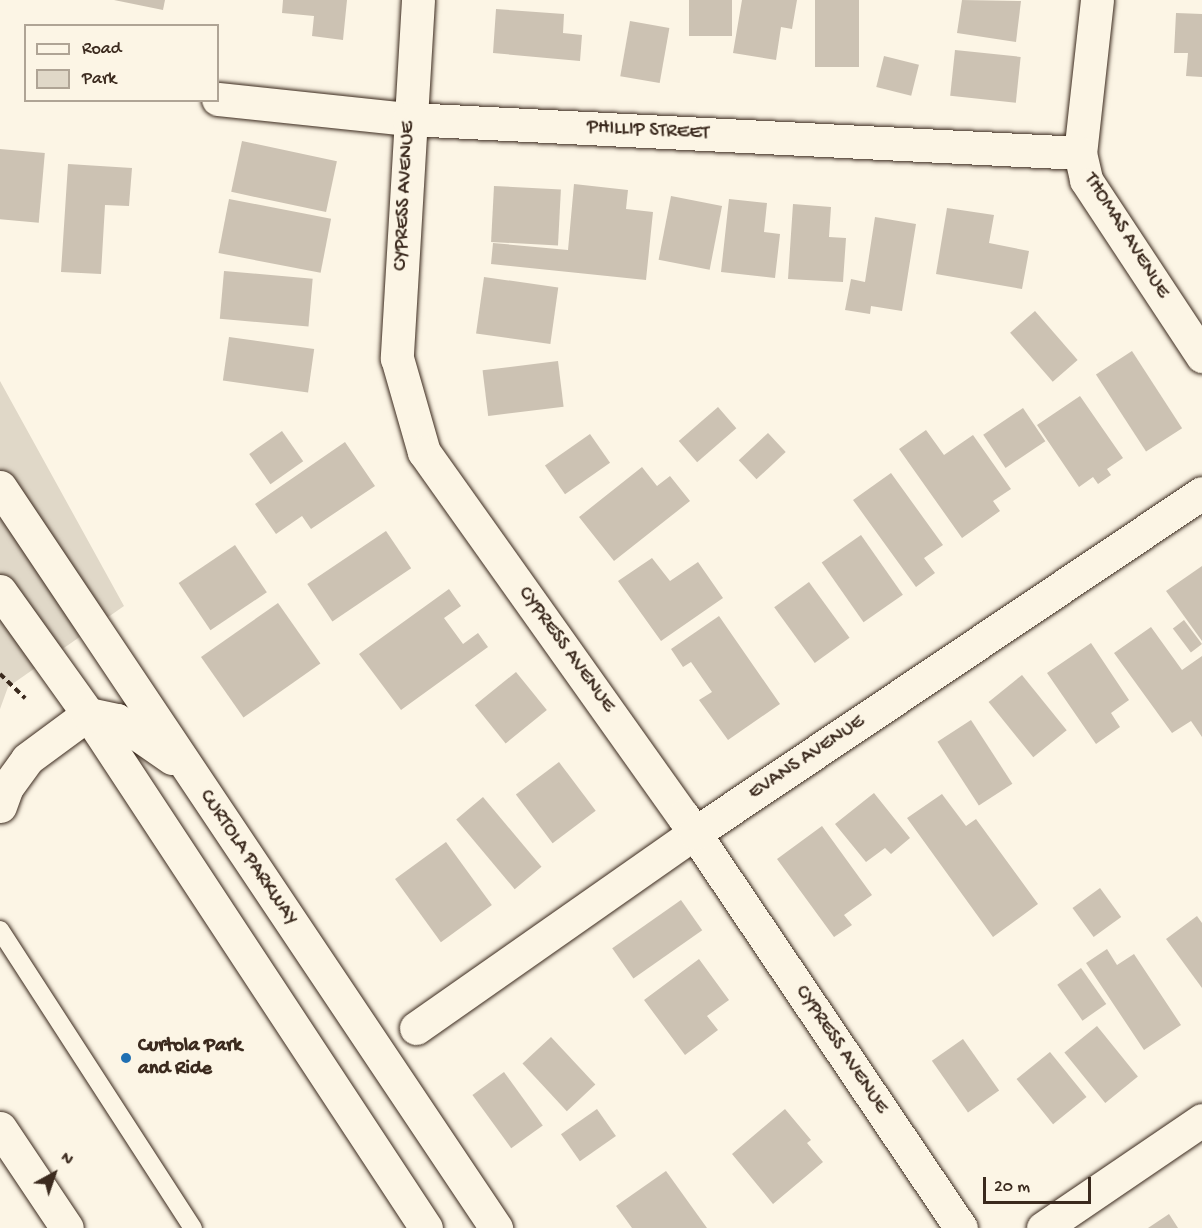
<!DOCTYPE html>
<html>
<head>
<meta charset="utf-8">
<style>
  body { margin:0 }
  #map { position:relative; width:1202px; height:1228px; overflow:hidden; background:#fcf5e5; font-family:"Gochi Hand",sans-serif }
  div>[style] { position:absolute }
  .green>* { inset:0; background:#e0d8c8 }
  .building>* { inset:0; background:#ccc2b3; transform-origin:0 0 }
  .path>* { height:4px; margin-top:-2px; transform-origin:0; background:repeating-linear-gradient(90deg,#3b2a1e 0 6px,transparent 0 10.5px) }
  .roads { filter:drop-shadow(0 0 2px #3b2a1e) drop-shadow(0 0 2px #3b2a1e) }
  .lane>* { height:18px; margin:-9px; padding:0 9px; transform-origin:9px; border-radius:9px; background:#fcf5e5 }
  .street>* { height:33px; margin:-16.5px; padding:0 16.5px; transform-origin:16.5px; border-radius:16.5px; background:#fcf5e5 }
  .primary>* { height:33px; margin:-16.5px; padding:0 16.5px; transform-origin:16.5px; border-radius:16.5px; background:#fcf5e5 }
  .dots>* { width:16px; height:16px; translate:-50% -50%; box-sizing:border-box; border:3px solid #fcf5e5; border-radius:50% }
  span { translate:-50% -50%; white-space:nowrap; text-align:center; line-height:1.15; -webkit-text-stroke:5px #fcf5e5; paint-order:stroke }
  .street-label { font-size:20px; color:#3b2a1e }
  .poi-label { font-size:20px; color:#3b2a1e; font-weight:700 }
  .left { translate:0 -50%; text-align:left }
  .legend { position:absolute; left:24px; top:24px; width:195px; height:78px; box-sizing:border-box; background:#fcf5e5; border:2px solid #afa495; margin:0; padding:8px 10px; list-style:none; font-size:18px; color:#3b2a1e }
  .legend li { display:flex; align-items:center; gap:12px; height:30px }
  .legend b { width:30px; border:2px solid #afa495 }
  .north { position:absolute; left:24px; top:1144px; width:60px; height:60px; -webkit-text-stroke:4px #fcf5e5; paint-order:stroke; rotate:40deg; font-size:16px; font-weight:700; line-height:24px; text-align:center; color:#3b2a1e }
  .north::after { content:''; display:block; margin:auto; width:21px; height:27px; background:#3b2a1e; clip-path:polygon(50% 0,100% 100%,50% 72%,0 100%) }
  .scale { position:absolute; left:983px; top:1177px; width:108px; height:27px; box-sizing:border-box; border:3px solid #3b2a1e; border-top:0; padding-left:8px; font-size:18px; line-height:21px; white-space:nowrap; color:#3b2a1e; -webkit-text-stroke:4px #fcf5e5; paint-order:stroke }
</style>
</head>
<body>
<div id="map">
  <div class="green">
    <i style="clip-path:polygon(0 381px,124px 606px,8px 687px,0 709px)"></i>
  </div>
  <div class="building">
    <i style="clip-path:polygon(114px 0,165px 0,163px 10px)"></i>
    <i style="clip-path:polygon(283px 0,347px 0,343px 40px,312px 36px,314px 16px,282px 13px)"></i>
    <i style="left:689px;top:0;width:43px;height:36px"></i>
    <i style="clip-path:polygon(742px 0,797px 0,792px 29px,781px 27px,776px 60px,733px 53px)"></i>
    <i style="left:815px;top:0;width:44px;height:67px"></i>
    <i style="clip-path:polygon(962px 0,1021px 1px,1016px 42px,957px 33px)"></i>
    <i style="clip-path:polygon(496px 9px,564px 14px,563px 33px,582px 35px,580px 61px,493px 53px)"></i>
    <i style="clip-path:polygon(1176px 13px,1202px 14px,1202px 77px,1186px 76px,1188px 53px,1174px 53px)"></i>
    <i style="left:630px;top:21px;width:40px;height:56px;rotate:10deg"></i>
    <i style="left:955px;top:50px;width:66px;height:46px;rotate:6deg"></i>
    <i style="left:884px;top:56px;width:36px;height:32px;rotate:14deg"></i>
    <i style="left:242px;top:141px;width:97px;height:52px;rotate:12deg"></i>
    <i style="left:0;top:149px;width:45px;height:70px;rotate:5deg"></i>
    <i style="clip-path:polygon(68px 164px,132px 168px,129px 206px,105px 205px,101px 274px,61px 272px)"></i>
    <i style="clip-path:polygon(574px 184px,628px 190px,626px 209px,653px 212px,646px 280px,491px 264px,493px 243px,568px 250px)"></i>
    <i style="left:494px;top:186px;width:67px;height:56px;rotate:3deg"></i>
    <i style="left:671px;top:196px;width:52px;height:65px;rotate:11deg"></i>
    <i style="left:229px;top:199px;width:104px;height:55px;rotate:11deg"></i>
    <i style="clip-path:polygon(729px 199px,767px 203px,764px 232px,780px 234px,775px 278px,721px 272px)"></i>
    <i style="clip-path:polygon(793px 204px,831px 207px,829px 237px,846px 238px,843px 282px,788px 279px)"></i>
    <i style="clip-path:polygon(947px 208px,994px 215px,989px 243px,1029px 251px,1022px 289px,936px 274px)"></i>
    <i style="clip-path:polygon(875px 217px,916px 224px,902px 311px,871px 306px,870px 314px,845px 310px,851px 279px,865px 282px)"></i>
    <i style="left:224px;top:271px;width:89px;height:48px;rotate:5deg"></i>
    <i style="left:484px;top:277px;width:75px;height:57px;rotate:8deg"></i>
    <i style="left:1035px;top:311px;width:65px;height:33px;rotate:49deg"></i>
    <i style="left:229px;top:337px;width:86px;height:44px;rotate:8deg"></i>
    <i style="left:1132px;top:351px;width:92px;height:43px;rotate:57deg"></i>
    <i style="left:558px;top:361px;width:46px;height:76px;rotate:83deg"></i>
    <i style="clip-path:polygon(1080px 396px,1123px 458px,1107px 469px,1111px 475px,1098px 484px,1093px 477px,1079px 487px,1037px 425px)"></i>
    <i style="left:718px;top:407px;width:28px;height:52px;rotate:49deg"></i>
    <i style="left:1023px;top:408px;width:40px;height:48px;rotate:56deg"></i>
    <i style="clip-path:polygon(926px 430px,944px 455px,973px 435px,1011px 489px,993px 501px,1000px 511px,962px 538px,899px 449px)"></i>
    <i style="left:282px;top:431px;width:37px;height:40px;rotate:55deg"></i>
    <i style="left:768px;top:433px;width:26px;height:40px;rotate:47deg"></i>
    <i style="left:590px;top:434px;width:35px;height:55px;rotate:55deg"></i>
    <i style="clip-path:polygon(345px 442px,375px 486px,311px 529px,302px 516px,276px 534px,255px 504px)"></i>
    <i style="clip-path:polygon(642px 467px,657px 486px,670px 476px,690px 501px,614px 561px,579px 517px)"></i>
    <i style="clip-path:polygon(891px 473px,943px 545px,924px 558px,935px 573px,916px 587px,853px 500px)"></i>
    <i style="left:386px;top:531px;width:45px;height:95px;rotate:56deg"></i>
    <i style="left:861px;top:535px;width:73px;height:48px;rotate:55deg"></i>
    <i style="left:235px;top:545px;width:57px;height:68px;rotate:56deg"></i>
    <i style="clip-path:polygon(652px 558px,670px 581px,698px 562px,723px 598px,661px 641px,618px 581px)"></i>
    <i style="clip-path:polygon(1202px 566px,1202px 641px,1166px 591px)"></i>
    <i style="left:809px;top:582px;width:69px;height:43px;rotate:54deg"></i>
    <i style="clip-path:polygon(449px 589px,461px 606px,444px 618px,463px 644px,478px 633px,488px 647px,401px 710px,359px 654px)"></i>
    <i style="left:278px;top:603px;width:74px;height:94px;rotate:55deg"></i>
    <i style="clip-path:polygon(719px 616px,780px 704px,728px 740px,699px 700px,712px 692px,691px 662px,683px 667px,671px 649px)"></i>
    <i style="left:1184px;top:620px;width:30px;height:14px;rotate:53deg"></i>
    <i style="clip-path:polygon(1151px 627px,1182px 670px,1202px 656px,1202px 737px,1191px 721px,1172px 733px,1114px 653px)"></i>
    <i style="clip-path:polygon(1091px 643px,1129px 700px,1111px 713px,1120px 727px,1096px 744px,1047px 673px)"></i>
    <i style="left:516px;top:672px;width:49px;height:53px;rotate:51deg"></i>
    <i style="left:1022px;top:675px;width:71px;height:43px;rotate:51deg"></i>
    <i style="left:971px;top:720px;width:76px;height:40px;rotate:57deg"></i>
    <i style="left:559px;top:762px;width:61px;height:54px;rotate:53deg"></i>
    <i style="clip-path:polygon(874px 793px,910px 838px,891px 854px,885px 848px,866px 862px,835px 824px)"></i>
    <i style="clip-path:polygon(942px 794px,966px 826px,976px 819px,1038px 904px,993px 937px,907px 818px)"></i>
    <i style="left:483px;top:797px;width:91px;height:35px;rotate:50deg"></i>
    <i style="clip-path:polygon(822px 826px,872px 895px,844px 915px,852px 925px,834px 937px,777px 859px)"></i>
    <i style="left:446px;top:842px;width:78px;height:63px;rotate:54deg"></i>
    <i style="left:1100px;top:888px;width:36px;height:34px;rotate:54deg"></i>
    <i style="left:681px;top:900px;width:37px;height:84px;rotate:55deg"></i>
    <i style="clip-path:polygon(1197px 916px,1202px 923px,1202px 988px,1166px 939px)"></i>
    <i style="clip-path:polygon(1107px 949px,1117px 965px,1134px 954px,1181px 1025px,1144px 1050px,1086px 963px)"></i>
    <i style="clip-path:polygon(699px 959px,729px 1000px,707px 1016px,718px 1030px,685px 1055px,644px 1000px)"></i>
    <i style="left:1081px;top:968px;width:44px;height:29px;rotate:55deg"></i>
    <i style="left:1097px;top:1026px;width:65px;height:42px;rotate:51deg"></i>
    <i style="left:551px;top:1037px;width:65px;height:39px;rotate:47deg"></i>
    <i style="left:963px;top:1039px;width:63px;height:38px;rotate:55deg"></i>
    <i style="left:1050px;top:1052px;width:58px;height:43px;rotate:51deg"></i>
    <i style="left:504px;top:1072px;width:66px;height:39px;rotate:54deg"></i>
    <i style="left:597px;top:1109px;width:33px;height:44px;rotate:55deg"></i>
    <i style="clip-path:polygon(785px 1109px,811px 1140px,807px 1143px,823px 1162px,773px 1204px,732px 1154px)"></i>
    <i style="clip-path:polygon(666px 1171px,707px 1228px,632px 1228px,616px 1206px)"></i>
    <i style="clip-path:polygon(1169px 1214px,1178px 1228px,1148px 1228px)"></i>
  </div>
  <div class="path">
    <i style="left:0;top:674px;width:35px;rotate:44deg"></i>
  </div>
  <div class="roads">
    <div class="lane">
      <i style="left:0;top:930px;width:355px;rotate:57.1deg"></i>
    </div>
    <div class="street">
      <i style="left:418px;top:0;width:359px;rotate:93.4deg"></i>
      <i style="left:397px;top:358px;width:98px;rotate:74deg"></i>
      <i style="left:424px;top:452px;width:447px;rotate:54.6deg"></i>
      <i style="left:683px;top:816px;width:497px;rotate:56deg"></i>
      <i style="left:1097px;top:0;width:154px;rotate:96.3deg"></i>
      <i style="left:1080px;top:153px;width:28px;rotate:77deg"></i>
      <i style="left:1086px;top:180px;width:211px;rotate:56.6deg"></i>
      <i style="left:218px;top:99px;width:192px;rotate:6deg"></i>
      <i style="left:409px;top:119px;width:672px;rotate:2.9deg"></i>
      <i style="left:0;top:806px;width:20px;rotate:-70deg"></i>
      <i style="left:7px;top:787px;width:34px;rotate:-54deg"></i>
      <i style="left:27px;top:759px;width:76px;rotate:-36.4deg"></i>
      <i style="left:416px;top:1028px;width:340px;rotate:-35deg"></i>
      <i style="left:695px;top:833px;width:610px;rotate:-33.85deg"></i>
      <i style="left:0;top:1128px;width:120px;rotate:56.2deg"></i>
      <i style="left:1043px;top:1228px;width:192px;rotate:-34.2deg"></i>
    </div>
    <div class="primary">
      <i style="left:0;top:487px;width:892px;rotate:56.2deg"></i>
      <i style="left:0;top:591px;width:151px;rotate:54.4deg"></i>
      <i style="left:88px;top:714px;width:615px;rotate:56.67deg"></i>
      <i style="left:88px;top:714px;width:30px;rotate:12deg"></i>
      <i style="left:117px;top:720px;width:67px;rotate:34.6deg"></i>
    </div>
  </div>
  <div class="dots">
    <i style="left:126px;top:1058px;background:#1f6fb2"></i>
  </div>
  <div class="street-label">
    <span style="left:648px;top:131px;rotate:3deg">PHILLIP STREET</span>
    <span style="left:405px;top:196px;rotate:-87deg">CYPRESS AVENUE</span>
    <span style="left:1126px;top:236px;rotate:58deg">THOMAS AVENUE</span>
    <span style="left:566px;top:650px;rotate:54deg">CYPRESS AVENUE</span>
    <span style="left:807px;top:758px;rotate:-34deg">EVANS AVENUE</span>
    <span style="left:248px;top:858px;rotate:56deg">CURTOLA PARKWAY</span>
    <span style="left:841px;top:1050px;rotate:56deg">CYPRESS AVENUE</span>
  </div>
  <div class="poi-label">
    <span class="left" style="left:138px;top:1058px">Curtola Park<br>and Ride</span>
  </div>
  <ul class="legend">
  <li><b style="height:8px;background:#fcf5e5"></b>Road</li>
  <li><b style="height:16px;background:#e0d8c8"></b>Park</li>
  </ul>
  <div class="north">N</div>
  <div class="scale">20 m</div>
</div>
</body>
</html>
